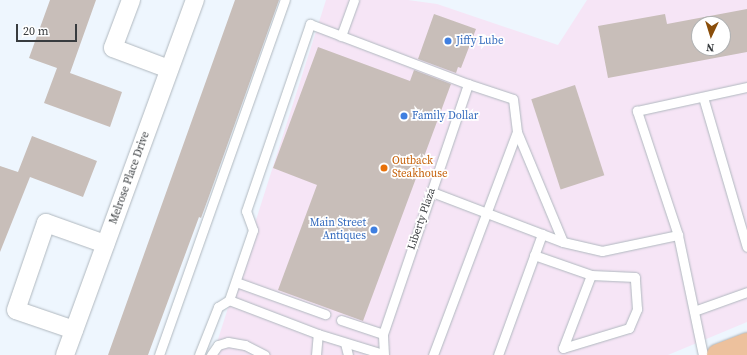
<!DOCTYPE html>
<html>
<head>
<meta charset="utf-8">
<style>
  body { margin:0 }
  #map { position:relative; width:747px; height:355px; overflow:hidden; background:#eef6fe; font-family:"Source Serif 4",serif }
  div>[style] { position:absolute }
  .commercial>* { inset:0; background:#f6e5f6 }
  .building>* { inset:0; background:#c8beb9; transform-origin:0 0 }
  .roads { filter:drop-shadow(0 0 1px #b0b8bf) drop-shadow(0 0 1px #b0b8bf) }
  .lane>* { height:9px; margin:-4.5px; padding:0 4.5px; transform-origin:4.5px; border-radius:4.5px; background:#fff }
  .street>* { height:18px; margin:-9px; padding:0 9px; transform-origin:9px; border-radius:9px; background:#fff }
  .primary>* { height:22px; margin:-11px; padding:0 11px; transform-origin:11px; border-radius:11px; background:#edc19d }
  .dots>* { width:11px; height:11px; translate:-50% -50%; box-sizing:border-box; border:2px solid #fff; border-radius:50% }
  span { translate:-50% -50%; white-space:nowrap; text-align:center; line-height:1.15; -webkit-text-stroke:3.5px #fff; paint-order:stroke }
  .shop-label { font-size:11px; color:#366cbe }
  .left { translate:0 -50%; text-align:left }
  .right { translate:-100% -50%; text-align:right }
  .food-label { font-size:11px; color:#c56008 }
  .street-label { font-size:11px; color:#383c3f }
  .north { position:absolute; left:691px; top:16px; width:40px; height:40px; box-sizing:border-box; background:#fff; border:1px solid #afb1b2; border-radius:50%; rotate:184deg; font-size:11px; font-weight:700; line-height:16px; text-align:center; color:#383c3f }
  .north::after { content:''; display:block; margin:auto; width:14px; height:18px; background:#8a4e0a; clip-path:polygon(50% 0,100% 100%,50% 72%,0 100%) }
  .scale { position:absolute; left:16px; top:24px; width:61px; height:18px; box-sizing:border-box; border:2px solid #383c3f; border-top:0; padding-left:5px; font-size:12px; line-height:14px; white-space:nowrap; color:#383c3f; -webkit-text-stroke:3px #fff; paint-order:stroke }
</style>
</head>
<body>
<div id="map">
  <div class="commercial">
    <i style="clip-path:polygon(evenodd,326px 0,408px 0,437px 4px,558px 45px,587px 0,747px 0,747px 322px,668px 355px,213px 355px,326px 0,699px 24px,723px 24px,723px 48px,699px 48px,699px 24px)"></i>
  </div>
  <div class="building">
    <i style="clip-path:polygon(50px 0,96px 0,70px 73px,122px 92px,110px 127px,44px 103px,57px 68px,29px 58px)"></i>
    <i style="clip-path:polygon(235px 0,279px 0,208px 199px,201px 218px,199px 217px,148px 355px,108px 355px)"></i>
    <i style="clip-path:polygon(evenodd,747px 9px,747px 52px,608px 78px,598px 26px,665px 14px,667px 24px,747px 9px,699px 24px,723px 24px,723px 48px,699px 48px,699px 24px)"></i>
    <i style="clip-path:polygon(434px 14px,476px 29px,461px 68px,458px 67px,456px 73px,418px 59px)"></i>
    <i style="clip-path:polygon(318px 47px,410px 81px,414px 70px,451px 84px,363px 321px,278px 290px,317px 185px,273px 168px)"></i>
    <i style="left:575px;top:85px;width:95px;height:46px;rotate:72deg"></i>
    <i style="clip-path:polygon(32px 136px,97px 161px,83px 197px,30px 177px,0 252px,0 166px,18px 172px)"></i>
  </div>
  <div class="roads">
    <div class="lane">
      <i style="left:341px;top:36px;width:38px;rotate:-70deg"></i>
      <i style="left:703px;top:97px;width:156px;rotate:73.7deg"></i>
      <i style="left:432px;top:192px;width:140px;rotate:20.9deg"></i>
      <i style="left:534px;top:255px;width:60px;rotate:19.3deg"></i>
      <i style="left:591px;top:275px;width:78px;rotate:111deg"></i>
      <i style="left:563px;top:348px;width:69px;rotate:-16.9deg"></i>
      <i style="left:629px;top:328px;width:21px;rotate:-67deg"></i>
      <i style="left:637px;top:309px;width:32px;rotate:-94deg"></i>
      <i style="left:635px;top:277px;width:44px;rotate:-177.4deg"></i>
      <i style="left:236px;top:282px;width:95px;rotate:19.8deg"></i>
      <i style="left:229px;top:300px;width:74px;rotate:-71.1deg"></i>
      <i style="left:253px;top:230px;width:20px;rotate:-110deg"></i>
      <i style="left:246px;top:211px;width:198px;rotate:-71.1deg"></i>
      <i style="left:310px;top:24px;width:169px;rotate:20.8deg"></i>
      <i style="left:694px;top:311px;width:56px;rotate:-19.7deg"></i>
      <i style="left:341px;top:320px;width:44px;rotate:18.4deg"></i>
      <i style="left:345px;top:343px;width:12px;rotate:76deg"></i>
      <i style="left:159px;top:355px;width:377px;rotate:-70.5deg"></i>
      <i style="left:199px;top:355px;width:52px;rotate:-68.4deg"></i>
      <i style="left:218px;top:307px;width:13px;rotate:-32deg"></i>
      <i style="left:229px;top:300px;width:95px;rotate:20.9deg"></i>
      <i style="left:211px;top:355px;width:12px;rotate:-55deg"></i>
      <i style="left:218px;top:345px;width:10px;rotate:-17deg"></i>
      <i style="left:228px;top:342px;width:17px;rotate:10deg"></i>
      <i style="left:245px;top:345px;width:22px;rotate:27deg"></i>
      <i style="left:316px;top:355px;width:21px;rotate:-85deg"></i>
      <i style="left:318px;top:334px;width:68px;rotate:17.1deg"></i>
      <i style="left:384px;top:355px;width:21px;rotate:-93deg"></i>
      <i style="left:383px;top:334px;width:264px;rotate:-71.2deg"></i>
      <i style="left:468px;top:84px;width:47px;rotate:18.4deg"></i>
      <i style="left:513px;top:99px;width:33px;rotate:83deg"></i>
      <i style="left:517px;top:132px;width:119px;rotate:67.3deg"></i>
      <i style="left:563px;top:242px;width:40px;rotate:13deg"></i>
      <i style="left:602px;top:251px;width:78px;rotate:-11.9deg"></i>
      <i style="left:433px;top:355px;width:238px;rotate:-69.4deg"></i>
      <i style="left:498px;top:355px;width:129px;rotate:-70deg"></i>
      <i style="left:703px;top:355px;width:123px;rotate:-101.8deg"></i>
      <i style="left:678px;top:235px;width:131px;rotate:-108.3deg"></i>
      <i style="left:637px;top:111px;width:113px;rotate:-12.3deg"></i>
    </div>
    <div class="street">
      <i style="left:131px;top:0;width:51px;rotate:110.6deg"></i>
      <i style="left:113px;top:48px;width:60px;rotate:20.6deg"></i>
      <i style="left:74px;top:330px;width:61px;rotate:-161deg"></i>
      <i style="left:16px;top:310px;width:92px;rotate:-71deg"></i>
      <i style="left:46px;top:223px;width:63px;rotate:19.6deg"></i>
      <i style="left:65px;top:355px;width:378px;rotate:-69.9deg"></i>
    </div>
    <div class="primary">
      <i style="left:718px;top:355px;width:31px;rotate:-21deg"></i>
    </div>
  </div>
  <div class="dots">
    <i style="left:448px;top:41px;background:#3f7fe0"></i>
    <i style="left:404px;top:116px;background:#3f7fe0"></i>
    <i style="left:384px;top:168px;background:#e8710a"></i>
    <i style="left:374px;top:230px;background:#3f7fe0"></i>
  </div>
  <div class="shop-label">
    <span class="left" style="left:456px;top:41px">Jiffy Lube</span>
    <span class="left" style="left:412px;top:116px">Family Dollar</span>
    <span class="right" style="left:366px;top:230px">Main Street<br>Antiques</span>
  </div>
  <div class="food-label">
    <span class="left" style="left:392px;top:168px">Outback<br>Steakhouse</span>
  </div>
  <div class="street-label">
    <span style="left:130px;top:178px;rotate:-70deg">Melrose Place Drive</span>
    <span style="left:422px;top:219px;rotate:-71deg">Liberty Plaza</span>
  </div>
  <div class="north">N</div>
  <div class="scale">20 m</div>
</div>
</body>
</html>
